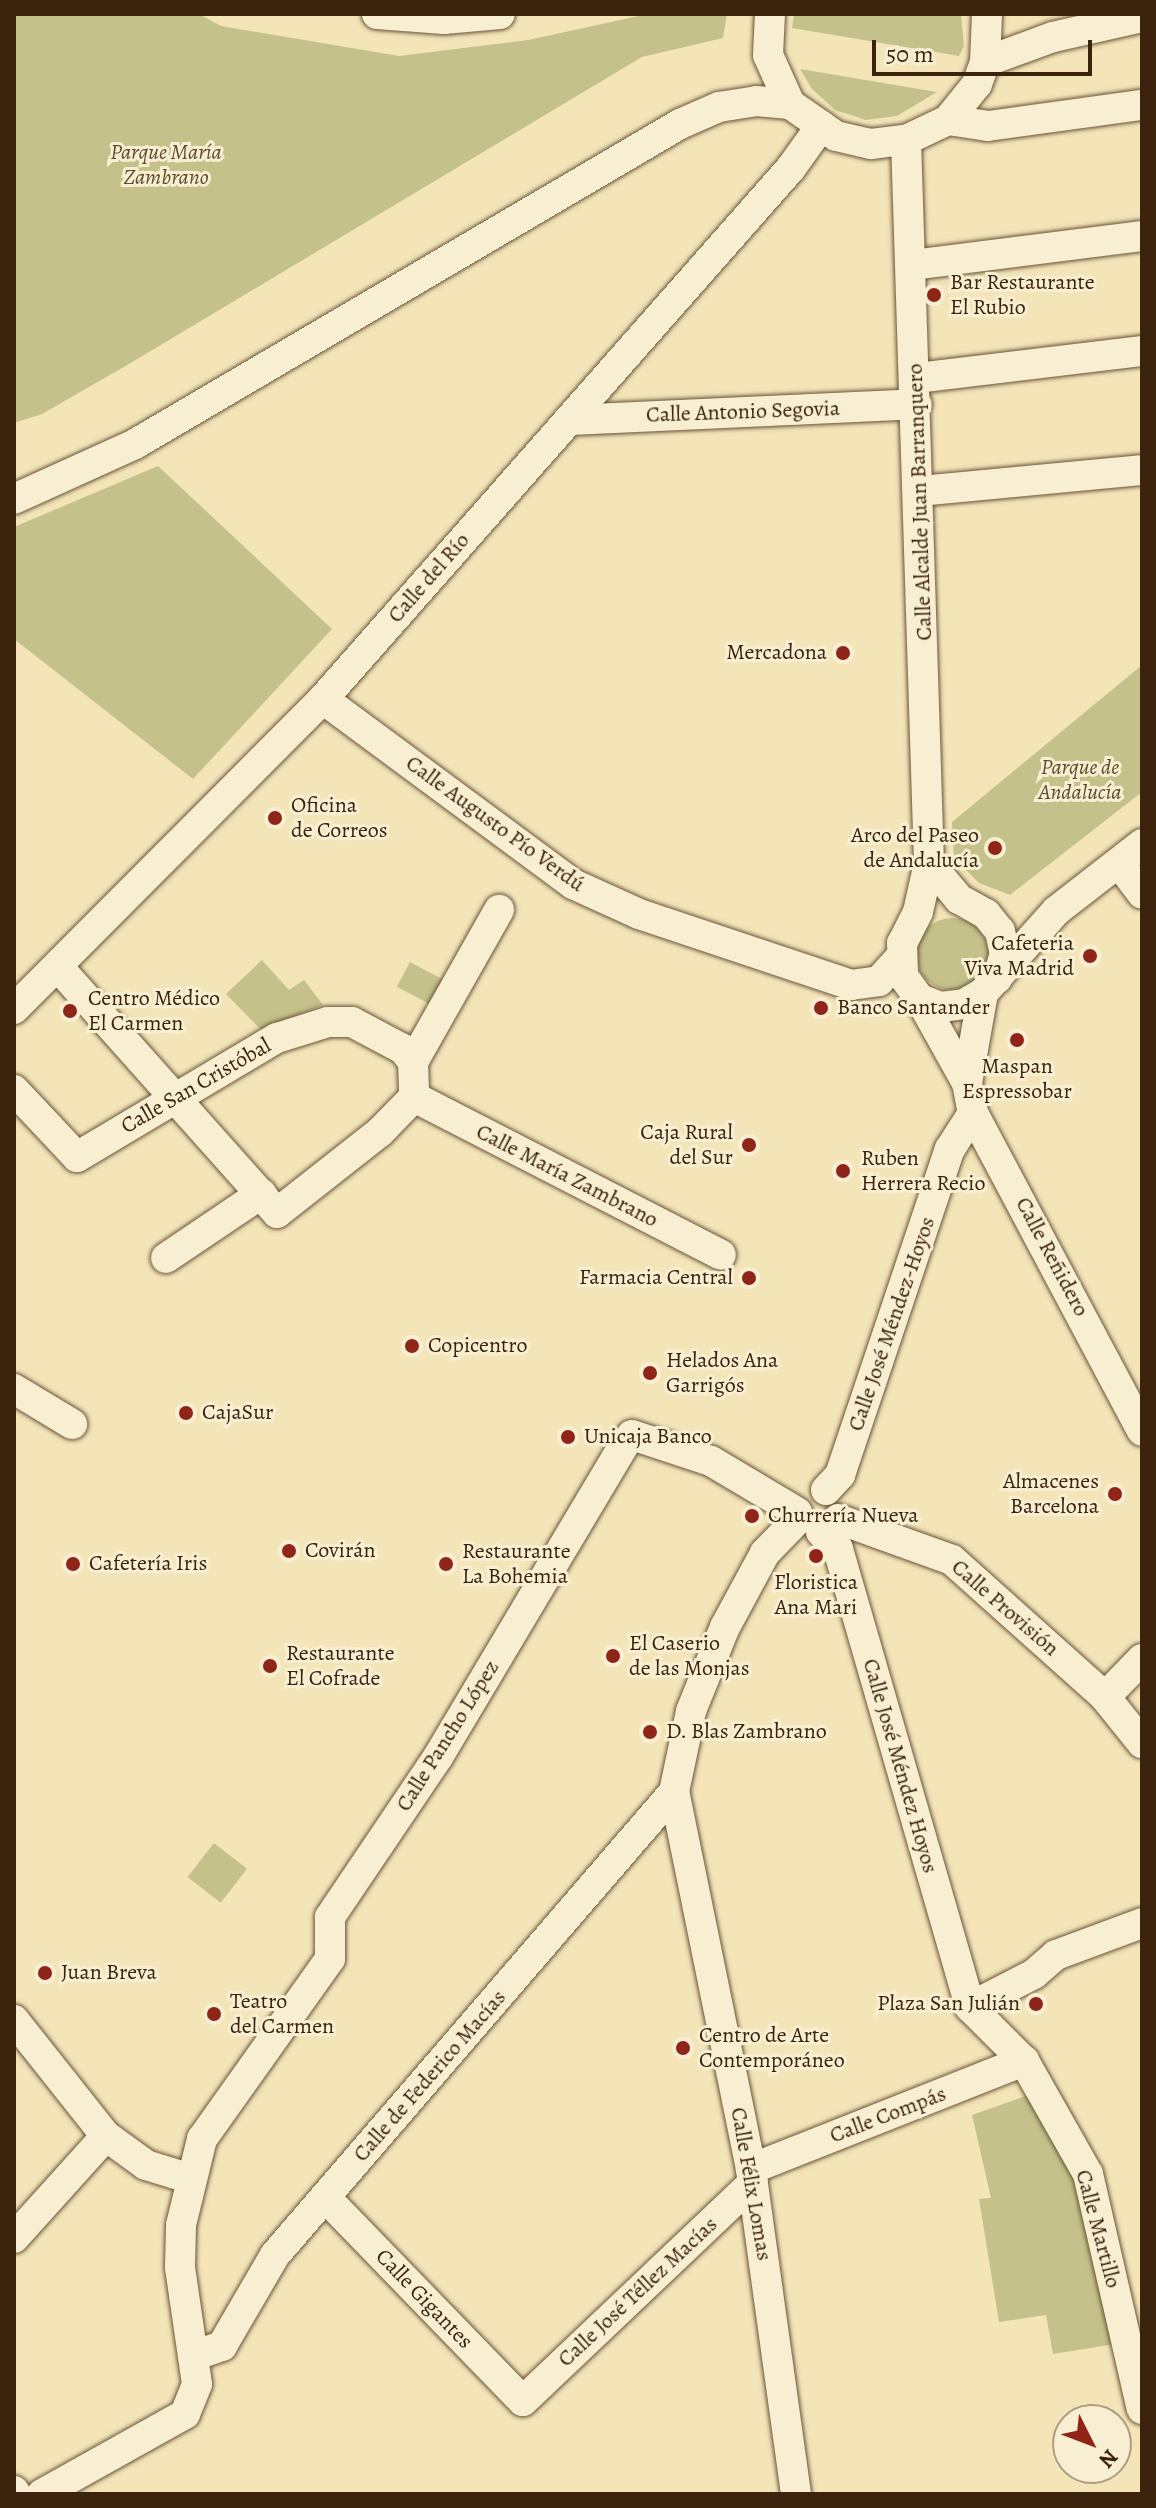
<!DOCTYPE html>
<html>
<head>
<meta charset="utf-8">
<style>
  body { margin:0 }
  #map { position:relative; width:1156px; height:2508px; overflow:hidden; background:#f4e5b9; font-family:Alegreya,serif }
  div>[style] { position:absolute }
  .green>* { inset:0; background:#c4c28a; transform-origin:0 0 }
  .round { border-radius:50% }
  .roads { filter:drop-shadow(0 0 2px #6a5438) drop-shadow(0 0 2px #6a5438) }
  .minor>* { height:30px; margin:-15px; padding:0 15px; transform-origin:15px; border-radius:15px; background:#f8eed2 }
  .dots>* { width:22px; height:22px; translate:-50% -50%; box-sizing:border-box; border:4px solid #f8eed2; border-radius:50% }
  span { translate:-50% -50%; white-space:nowrap; text-align:center; line-height:1.15; -webkit-text-stroke:6px #f8eed2; paint-order:stroke }
  .park-label { font-size:22px; color:#5e4b2c; font-style:italic }
  .poi-label { font-size:22px; color:#3c230d }
  .left { translate:0 -50%; text-align:left }
  .right { translate:-100% -50%; text-align:right }
  .street-label { font-size:22px; color:#3c230d }
  .frame { position:absolute; inset:0; border:16px solid #3c230d; pointer-events:none }
  .north { position:absolute; left:1052px; top:2404px; width:80px; height:80px; box-sizing:border-box; background:#f8eed2; border:2px solid #ad9d83; border-radius:50%; rotate:132deg; font-size:22px; font-weight:700; line-height:32px; text-align:center; color:#3c230d }
  .north::after { content:''; display:block; margin:auto; width:28px; height:36px; background:#8f2418; clip-path:polygon(50% 0,100% 100%,50% 72%,0 100%) }
  .scale { position:absolute; left:872px; top:40px; width:220px; height:36px; box-sizing:border-box; border:4px solid #3c230d; border-top:0; padding-left:10px; font-size:24px; line-height:28px; white-space:nowrap; color:#3c230d; -webkit-text-stroke:6px #f8eed2; paint-order:stroke }
</style>
</head>
<body>
<div id="map">
  <div class="green">
    <i style="clip-path:polygon(14px 14px,199px 14px,221px 26px,399px 56px,528px 40px,648px 14px,727px 14px,723px 38px,642px 57px,129px 364px,42px 414px,14px 423px)"></i>
    <i style="clip-path:polygon(794px 14px,961px 14px,964px 46px,959px 56px,792px 28px)"></i>
    <i style="clip-path:polygon(800px 69px,937px 92px,897px 116px,866px 120px,835px 110px,812px 89px)"></i>
    <i style="clip-path:polygon(158px 466px,332px 629px,193px 779px,14px 639px,14px 527px)"></i>
    <i style="clip-path:polygon(1142px 665px,1142px 792px,1010px 895px,979px 883px,954px 858px,952px 822px)"></i>
    <i class="round" style="left:916px;top:918px;width:72px;height:72px"></i>
    <i style="clip-path:polygon(262px 960px,289px 990px,304px 980px,323px 1005px,261px 1030px,226px 994px)"></i>
    <i style="left:410px;top:962px;width:49px;height:28px;rotate:28deg"></i>
    <i style="left:214px;top:1843px;width:42px;height:43px;rotate:38deg"></i>
    <i style="clip-path:polygon(1029px 2095px,1081px 2179px,1115px 2344px,1053px 2354px,1046px 2315px,999px 2322px,979px 2199px,991px 2198px,972px 2115px)"></i>
  </div>
  <div class="roads">
    <div class="minor">
      <i style="left:377px;top:14px;width:67px;rotate:4.3deg"></i>
      <i style="left:444px;top:19px;width:56px;rotate:-5.1deg"></i>
      <i style="left:770px;top:14px;width:41px;rotate:92.8deg"></i>
      <i style="left:768px;top:55px;width:54px;rotate:65.8deg"></i>
      <i style="left:790px;top:104px;width:56px;rotate:34.8deg"></i>
      <i style="left:836px;top:136px;width:36px;rotate:13deg"></i>
      <i style="left:871px;top:144px;width:35px;rotate:-7deg"></i>
      <i style="left:906px;top:140px;width:47px;rotate:-25.5deg"></i>
      <i style="left:948px;top:120px;width:46px;rotate:-51.1deg"></i>
      <i style="left:977px;top:84px;width:23px;rotate:-70deg"></i>
      <i style="left:985px;top:62px;width:48px;rotate:-87.6deg"></i>
      <i style="left:985px;top:62px;width:72px;rotate:-20.2deg"></i>
      <i style="left:1053px;top:37px;width:91px;rotate:-12.7deg"></i>
      <i style="left:948px;top:120px;width:40px;rotate:8.5deg"></i>
      <i style="left:988px;top:126px;width:155px;rotate:-7.8deg"></i>
      <i style="left:906px;top:140px;width:723px;rotate:88.18deg"></i>
      <i style="left:929px;top:863px;width:50px;rotate:102.7deg"></i>
      <i style="left:918px;top:912px;width:35px;rotate:117deg"></i>
      <i style="left:902px;top:943px;width:33px;rotate:88deg"></i>
      <i style="left:903px;top:976px;width:29px;rotate:54deg"></i>
      <i style="left:920px;top:999px;width:22px;rotate:21deg"></i>
      <i style="left:941px;top:1007px;width:23px;rotate:-7deg"></i>
      <i style="left:964px;top:1004px;width:22px;rotate:-30deg"></i>
      <i style="left:983px;top:993px;width:110px;rotate:-48.3deg"></i>
      <i style="left:1056px;top:911px;width:109px;rotate:-37.9deg"></i>
      <i style="left:912px;top:265px;width:232px;rotate:-7.2deg"></i>
      <i style="left:916px;top:378px;width:228px;rotate:-6.8deg"></i>
      <i style="left:569px;top:420px;width:348px;rotate:-2.6deg"></i>
      <i style="left:920px;top:491px;width:223px;rotate:-5.4deg"></i>
      <i style="left:14px;top:499px;width:133px;rotate:-24.4deg"></i>
      <i style="left:135px;top:444px;width:632px;rotate:-30.42deg"></i>
      <i style="left:680px;top:124px;width:43px;rotate:-23.6deg"></i>
      <i style="left:719px;top:107px;width:37px;rotate:-9deg"></i>
      <i style="left:756px;top:101px;width:34px;rotate:5deg"></i>
      <i style="left:323px;top:699px;width:311px;rotate:36.5deg"></i>
      <i style="left:573px;top:884px;width:72px;rotate:24.4deg"></i>
      <i style="left:639px;top:914px;width:224px;rotate:18.5deg"></i>
      <i style="left:851px;top:985px;width:28px;rotate:-8deg"></i>
      <i style="left:879px;top:981px;width:30px;rotate:-48deg"></i>
      <i style="left:929px;top:863px;width:47px;rotate:50.2deg"></i>
      <i style="left:959px;top:899px;width:31px;rotate:29deg"></i>
      <i style="left:986px;top:914px;width:22px;rotate:51deg"></i>
      <i style="left:1000px;top:931px;width:24px;rotate:78deg"></i>
      <i style="left:1005px;top:954px;width:26px;rotate:108deg"></i>
      <i style="left:1119px;top:863px;width:38px;rotate:53deg"></i>
      <i style="left:59px;top:968px;width:328px;rotate:48.3deg"></i>
      <i style="left:277px;top:1213px;width:131px;rotate:-38.2deg"></i>
      <i style="left:380px;top:1132px;width:49px;rotate:-45.8deg"></i>
      <i style="left:920px;top:999px;width:96px;rotate:60.8deg"></i>
      <i style="left:967px;top:1083px;width:31px;rotate:79deg"></i>
      <i style="left:973px;top:1113px;width:360px;rotate:62deg"></i>
      <i style="left:14px;top:1009px;width:438px;rotate:-45.1deg"></i>
      <i style="left:323px;top:699px;width:708px;rotate:-48.61deg"></i>
      <i style="left:791px;top:168px;width:52px;rotate:-54.5deg"></i>
      <i style="left:413px;top:1062px;width:175px;rotate:-60.5deg"></i>
      <i style="left:967px;top:1083px;width:91px;rotate:-79.9deg"></i>
      <i style="left:14px;top:1090px;width:92px;rotate:46.8deg"></i>
      <i style="left:77px;top:1157px;width:233px;rotate:-30.8deg"></i>
      <i style="left:277px;top:1038px;width:53px;rotate:-17.4deg"></i>
      <i style="left:328px;top:1022px;width:24px"></i>
      <i style="left:352px;top:1022px;width:58px;rotate:27.9deg"></i>
      <i style="left:403px;top:1049px;width:16px;rotate:52deg"></i>
      <i style="left:413px;top:1062px;width:35px;rotate:88deg"></i>
      <i style="left:414px;top:1097px;width:345px;rotate:27.2deg"></i>
      <i style="left:166px;top:1258px;width:115px;rotate:-34deg"></i>
      <i style="left:14px;top:1389px;width:68px;rotate:31.1deg"></i>
      <i style="left:826px;top:1490px;width:21px;rotate:-47deg"></i>
      <i style="left:840px;top:1475px;width:344px;rotate:-71.4deg"></i>
      <i style="left:950px;top:1149px;width:43px;rotate:-57.4deg"></i>
      <i style="left:838px;top:1519px;width:121px;rotate:19.8deg"></i>
      <i style="left:952px;top:1560px;width:205px;rotate:41.8deg"></i>
      <i style="left:1105px;top:1697px;width:59px;rotate:51.2deg"></i>
      <i style="left:821px;top:1532px;width:24px;rotate:45deg"></i>
      <i style="left:838px;top:1549px;width:477px;rotate:73.9deg"></i>
      <i style="left:970px;top:2007px;width:76px;rotate:45deg"></i>
      <i style="left:1024px;top:2061px;width:130px;rotate:60.5deg"></i>
      <i style="left:1088px;top:2174px;width:241px;rotate:77.1deg"></i>
      <i style="left:1105px;top:1697px;width:53px;rotate:-45.8deg"></i>
      <i style="left:970px;top:2007px;width:72px;rotate:-27.3deg"></i>
      <i style="left:1034px;top:1974px;width:29px;rotate:-41deg"></i>
      <i style="left:1056px;top:1955px;width:92px;rotate:-20.4deg"></i>
      <i style="left:14px;top:2020px;width:148px;rotate:51.6deg"></i>
      <i style="left:106px;top:2136px;width:49px;rotate:35.9deg"></i>
      <i style="left:146px;top:2165px;width:44px;rotate:17.2deg"></i>
      <i style="left:751px;top:2169px;width:294px;rotate:-21.6deg"></i>
      <i style="left:325px;top:2197px;width:284px;rotate:45.9deg"></i>
      <i style="left:523px;top:2401px;width:317px;rotate:-43.5deg"></i>
      <i style="left:14px;top:2238px;width:137px;rotate:-48deg"></i>
      <i style="left:193px;top:2356px;width:31px;rotate:-19deg"></i>
      <i style="left:222px;top:2346px;width:105px;rotate:-59.8deg"></i>
      <i style="left:275px;top:2255px;width:611px;rotate:-49.25deg"></i>
      <i style="left:14px;top:2491px;width:4px;rotate:56deg"></i>
      <i style="left:42px;top:2494px;width:164px;rotate:-29.2deg"></i>
      <i style="left:185px;top:2414px;width:32px;rotate:-68deg"></i>
      <i style="left:197px;top:2384px;width:118px;rotate:-98.3deg"></i>
      <i style="left:180px;top:2267px;width:42px;rotate:-88.6deg"></i>
      <i style="left:181px;top:2225px;width:89px;rotate:-76.3deg"></i>
      <i style="left:202px;top:2139px;width:221px;rotate:-54.6deg"></i>
      <i style="left:330px;top:1959px;width:42px;rotate:-90deg"></i>
      <i style="left:330px;top:1917px;width:193px;rotate:-56deg"></i>
      <i style="left:438px;top:1757px;width:367px;rotate:-59.2deg"></i>
      <i style="left:626px;top:1442px;width:9px;rotate:-49deg"></i>
      <i style="left:632px;top:1435px;width:83px;rotate:18.2deg"></i>
      <i style="left:711px;top:1461px;width:100px;rotate:30.7deg"></i>
      <i style="left:796px;top:2494px;width:328px;rotate:-97.9deg"></i>
      <i style="left:751px;top:2169px;width:385px;rotate:-101.5deg"></i>
      <i style="left:674px;top:1792px;width:83px;rotate:-78.1deg"></i>
      <i style="left:691px;top:1711px;width:91px;rotate:-68deg"></i>
      <i style="left:725px;top:1627px;width:84px;rotate:-61.6deg"></i>
      <i style="left:765px;top:1553px;width:47px;rotate:-45.9deg"></i>
    </div>
  </div>
  <div class="dots">
    <i style="left:934px;top:295px;background:#8f2418"></i>
    <i style="left:843px;top:653px;background:#8f2418"></i>
    <i style="left:275px;top:818px;background:#8f2418"></i>
    <i style="left:995px;top:848px;background:#8f2418"></i>
    <i style="left:1090px;top:956px;background:#8f2418"></i>
    <i style="left:821px;top:1008px;background:#8f2418"></i>
    <i style="left:70px;top:1011px;background:#8f2418"></i>
    <i style="left:1017px;top:1040px;background:#8f2418"></i>
    <i style="left:749px;top:1145px;background:#8f2418"></i>
    <i style="left:843px;top:1171px;background:#8f2418"></i>
    <i style="left:749px;top:1278px;background:#8f2418"></i>
    <i style="left:412px;top:1346px;background:#8f2418"></i>
    <i style="left:650px;top:1373px;background:#8f2418"></i>
    <i style="left:186px;top:1413px;background:#8f2418"></i>
    <i style="left:568px;top:1437px;background:#8f2418"></i>
    <i style="left:1115px;top:1494px;background:#8f2418"></i>
    <i style="left:752px;top:1516px;background:#8f2418"></i>
    <i style="left:289px;top:1551px;background:#8f2418"></i>
    <i style="left:816px;top:1556px;background:#8f2418"></i>
    <i style="left:73px;top:1564px;background:#8f2418"></i>
    <i style="left:446px;top:1564px;background:#8f2418"></i>
    <i style="left:613px;top:1656px;background:#8f2418"></i>
    <i style="left:270px;top:1666px;background:#8f2418"></i>
    <i style="left:650px;top:1732px;background:#8f2418"></i>
    <i style="left:45px;top:1973px;background:#8f2418"></i>
    <i style="left:1036px;top:2004px;background:#8f2418"></i>
    <i style="left:214px;top:2014px;background:#8f2418"></i>
    <i style="left:683px;top:2048px;background:#8f2418"></i>
  </div>
  <div class="park-label">
    <span style="left:166px;top:165px">Parque María<br>Zambrano</span>
    <span style="left:1080px;top:780px">Parque de<br>Andalucía</span>
  </div>
  <div class="poi-label">
    <span class="left" style="left:950px;top:295px">Bar Restaurante<br>El Rubio</span>
    <span class="right" style="left:827px;top:653px">Mercadona</span>
    <span class="left" style="left:291px;top:818px">Oficina<br>de Correos</span>
    <span class="right" style="left:979px;top:848px">Arco del Paseo<br>de Andalucía</span>
    <span class="right" style="left:1074px;top:956px">Cafeteria<br>Viva Madrid</span>
    <span class="left" style="left:88px;top:1011px">Centro Médico<br>El Carmen</span>
    <span class="left" style="left:837px;top:1008px">Banco Santander</span>
    <span style="left:1017px;top:1079px">Maspan<br>Espressobar</span>
    <span class="right" style="left:733px;top:1145px">Caja Rural<br>del Sur</span>
    <span class="left" style="left:861px;top:1171px">Ruben<br>Herrera Recio</span>
    <span class="right" style="left:733px;top:1278px">Farmacia Central</span>
    <span class="left" style="left:428px;top:1346px">Copicentro</span>
    <span class="left" style="left:666px;top:1373px">Helados Ana<br>Garrigós</span>
    <span class="left" style="left:202px;top:1413px">CajaSur</span>
    <span class="left" style="left:584px;top:1437px">Unicaja Banco</span>
    <span class="right" style="left:1099px;top:1494px">Almacenes<br>Barcelona</span>
    <span class="left" style="left:768px;top:1516px">Churrería Nueva</span>
    <span class="left" style="left:305px;top:1551px">Covirán</span>
    <span class="left" style="left:462px;top:1564px">Restaurante<br>La Bohemia</span>
    <span class="left" style="left:89px;top:1564px">Cafetería Iris</span>
    <span style="left:816px;top:1595px">Floristica<br>Ana Mari</span>
    <span class="left" style="left:629px;top:1656px">El Caserio<br>de las Monjas</span>
    <span class="left" style="left:286px;top:1666px">Restaurante<br>El Cofrade</span>
    <span class="left" style="left:666px;top:1732px">D. Blas Zambrano</span>
    <span class="left" style="left:61px;top:1973px">Juan Breva</span>
    <span class="left" style="left:230px;top:2014px">Teatro<br>del Carmen</span>
    <span class="right" style="left:1020px;top:2004px">Plaza San Julián</span>
    <span class="left" style="left:699px;top:2048px">Centro de Arte<br>Contemporáneo</span>
  </div>
  <div class="street-label">
    <span style="left:743px;top:412px;rotate:-2deg">Calle Antonio Segovia</span>
    <span style="left:920px;top:502px;rotate:-92deg">Calle Alcalde Juan Barranquero</span>
    <span style="left:429px;top:578px;rotate:-49deg">Calle del Río</span>
    <span style="left:495px;top:824px;rotate:36deg">Calle Augusto Pío Verdú</span>
    <span style="left:196px;top:1086px;rotate:-30deg">Calle San Cristóbal</span>
    <span style="left:567px;top:1176px;rotate:27deg">Calle María Zambrano</span>
    <span style="left:1052px;top:1257px;rotate:62deg">Calle Reñidero</span>
    <span style="left:892px;top:1324px;rotate:-71deg">Calle José Méndez-Hoyos</span>
    <span style="left:1005px;top:1608px;rotate:41deg">Calle Provisión</span>
    <span style="left:448px;top:1736px;rotate:-58deg">Calle Pancho López</span>
    <span style="left:900px;top:1766px;rotate:74deg">Calle José Méndez Hoyos</span>
    <span style="left:430px;top:2076px;rotate:-49deg">Calle de Federico Macías</span>
    <span style="left:888px;top:2115px;rotate:-21deg">Calle Compás</span>
    <span style="left:751px;top:2184px;rotate:80deg">Calle Félix Lomas</span>
    <span style="left:1098px;top:2229px;rotate:75deg">Calle Martillo</span>
    <span style="left:638px;top:2292px;rotate:-43deg">Calle José Téllez Macías</span>
    <span style="left:424px;top:2299px;rotate:46deg">Calle Gigantes</span>
  </div>
  <div class="frame"></div>
  <div class="north">N</div>
  <div class="scale">50 m</div>
</div>
</body>
</html>
